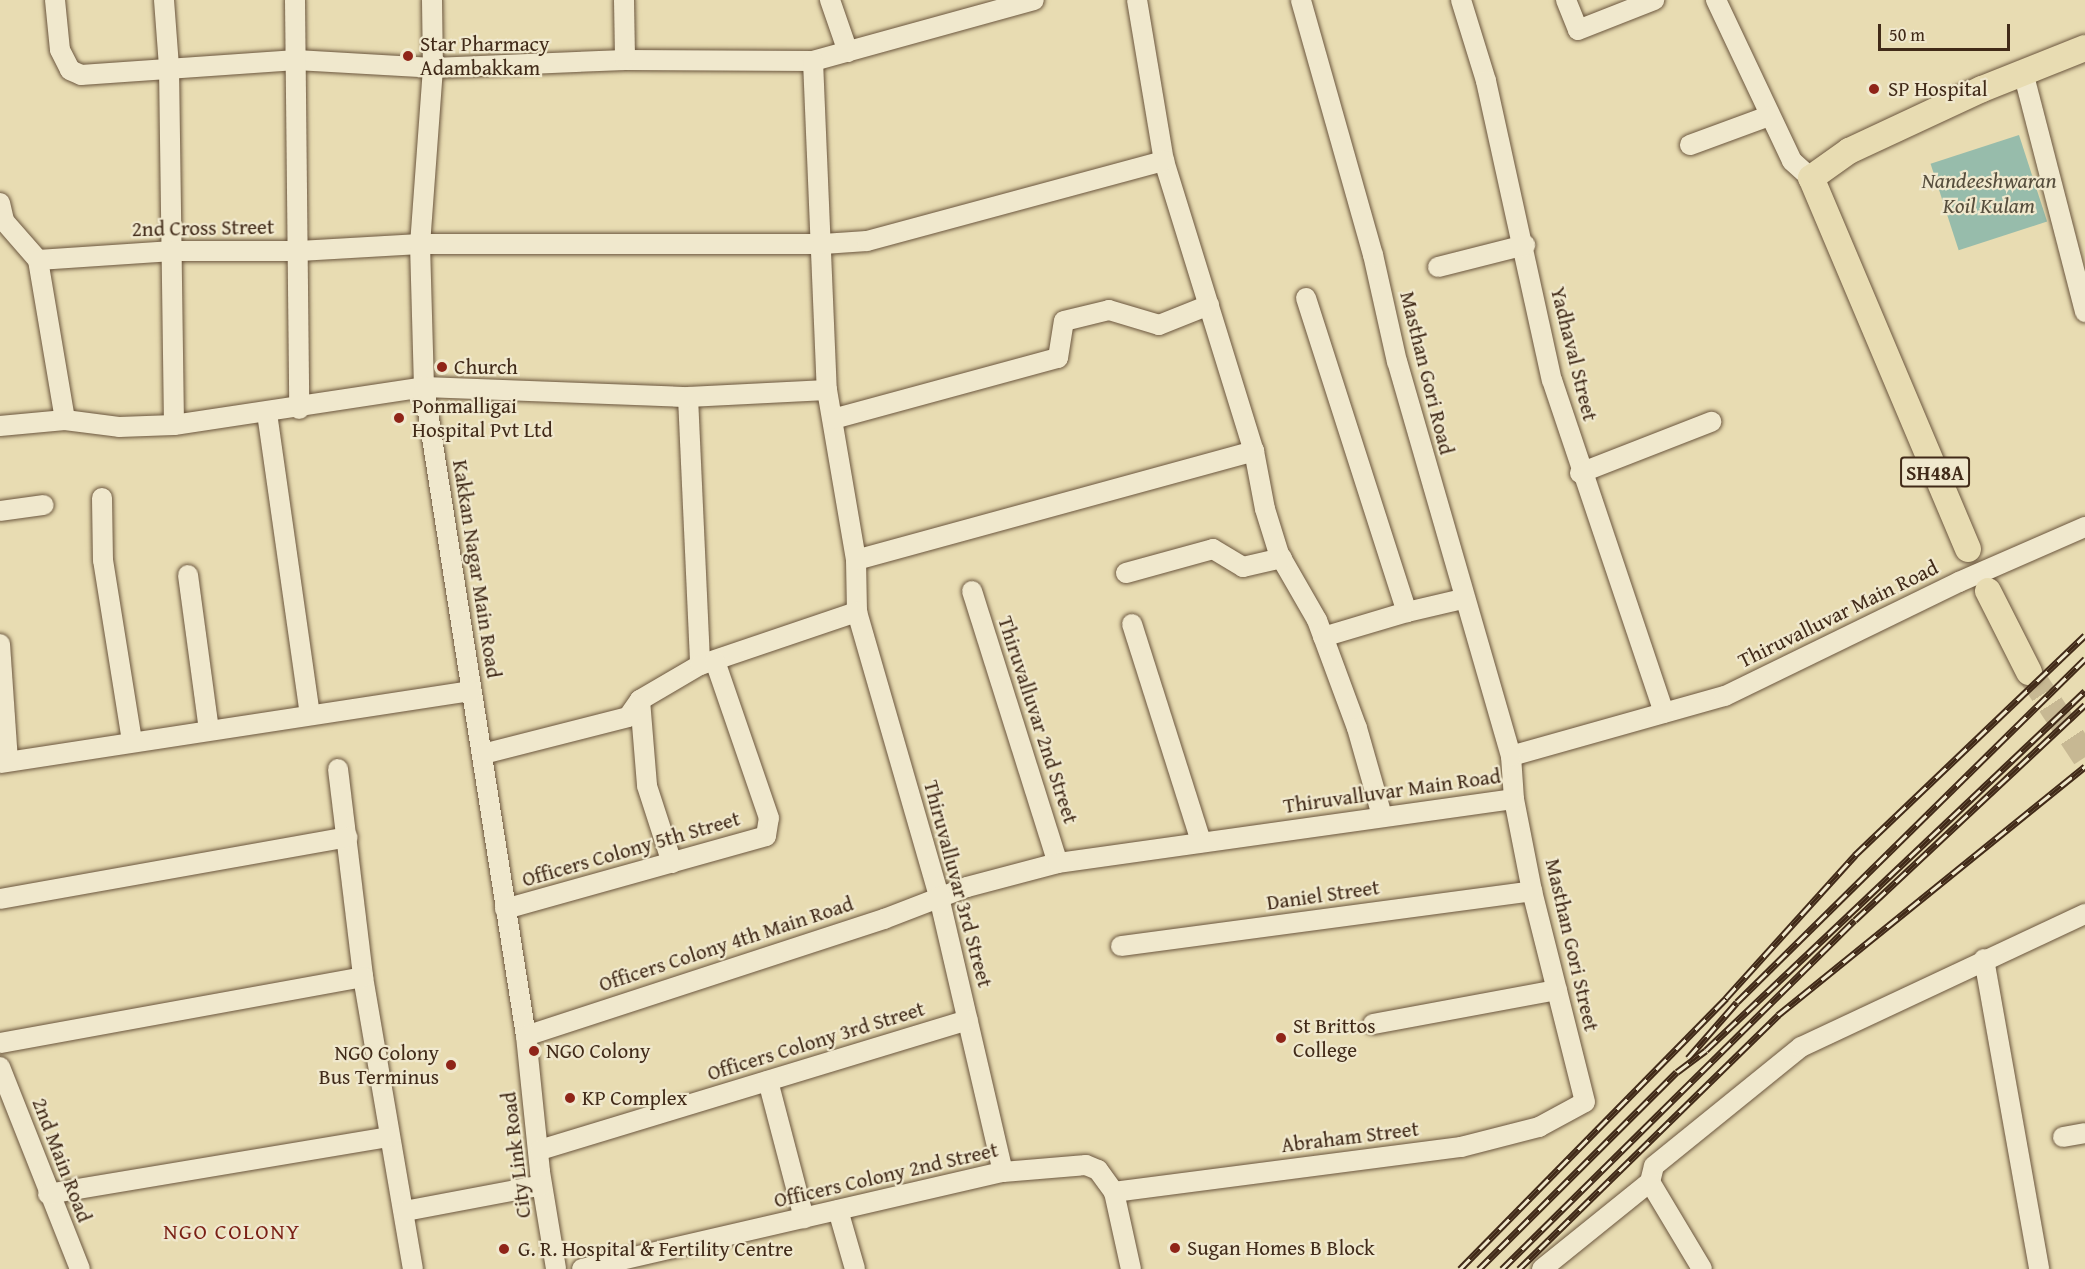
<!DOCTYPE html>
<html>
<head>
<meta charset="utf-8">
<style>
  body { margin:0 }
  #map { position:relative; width:2085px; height:1269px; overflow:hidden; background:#e8dcb2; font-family:"Gentium Book Plus",serif }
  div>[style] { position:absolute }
  .water>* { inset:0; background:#97bcab; transform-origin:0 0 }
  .major-tunnel>* { height:26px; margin-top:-13px; transform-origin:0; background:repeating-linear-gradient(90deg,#c7b893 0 26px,transparent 0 39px) }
  .roads { filter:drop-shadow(0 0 2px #6b563e) drop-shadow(0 0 2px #6b563e) }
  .minor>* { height:20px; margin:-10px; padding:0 10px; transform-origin:10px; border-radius:10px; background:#f0e8cd }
  .major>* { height:26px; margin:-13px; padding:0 13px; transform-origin:13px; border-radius:13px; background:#e8dcb2 }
  .rail>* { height:7px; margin-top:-3.5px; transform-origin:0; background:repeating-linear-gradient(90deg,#f0e8cd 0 14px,#412a18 0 28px); box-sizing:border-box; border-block:2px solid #412a18 }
  .dots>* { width:16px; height:16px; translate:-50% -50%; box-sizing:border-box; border:3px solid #f0e8cd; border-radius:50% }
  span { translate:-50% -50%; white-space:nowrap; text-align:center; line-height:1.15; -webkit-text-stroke:4.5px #f0e8cd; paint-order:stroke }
  .shield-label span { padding:2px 4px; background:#f0e8cd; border:2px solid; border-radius:4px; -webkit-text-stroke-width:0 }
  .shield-label { font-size:20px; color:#412a18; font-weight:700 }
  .poi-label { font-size:21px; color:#412a18 }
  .left { translate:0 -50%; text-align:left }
  .right { translate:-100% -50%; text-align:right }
  .street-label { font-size:21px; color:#412a18 }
  .water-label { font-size:22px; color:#564e3d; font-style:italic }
  .neighbourhood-label { font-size:22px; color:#7a1f14; letter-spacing:1.5px }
  .scale { position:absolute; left:1878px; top:24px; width:132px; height:27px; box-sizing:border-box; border:3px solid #412a18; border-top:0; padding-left:8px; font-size:18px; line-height:21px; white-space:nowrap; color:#412a18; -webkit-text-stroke:4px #f0e8cd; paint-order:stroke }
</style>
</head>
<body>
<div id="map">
  <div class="water">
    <i style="left:2019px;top:135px;width:91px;height:93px;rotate:72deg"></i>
  </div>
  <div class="major-tunnel">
    <i style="left:2029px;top:672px;width:102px;rotate:56.6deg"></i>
  </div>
  <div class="roads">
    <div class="minor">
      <i style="left:55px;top:0;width:50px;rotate:84.3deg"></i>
      <i style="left:60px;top:50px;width:22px;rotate:63deg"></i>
      <i style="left:70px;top:70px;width:12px;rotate:24deg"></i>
      <i style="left:81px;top:75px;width:216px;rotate:-4deg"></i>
      <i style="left:296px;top:60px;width:137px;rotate:3.3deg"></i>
      <i style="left:433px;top:68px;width:192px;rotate:-2.4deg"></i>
      <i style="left:625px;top:60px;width:188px;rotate:0.3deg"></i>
      <i style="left:813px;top:61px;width:229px;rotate:-15.4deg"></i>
      <i style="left:164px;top:0;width:67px;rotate:85.7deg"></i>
      <i style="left:169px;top:67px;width:358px;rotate:89.2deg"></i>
      <i style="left:295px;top:0;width:409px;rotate:89.4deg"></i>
      <i style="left:432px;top:0;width:68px;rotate:89.2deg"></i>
      <i style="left:433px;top:68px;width:176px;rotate:94.2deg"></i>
      <i style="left:420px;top:244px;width:143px;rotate:88.4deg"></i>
      <i style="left:424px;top:387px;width:657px;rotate:81.07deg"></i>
      <i style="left:526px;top:1036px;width:137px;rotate:84.1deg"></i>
      <i style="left:540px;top:1172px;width:98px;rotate:80.6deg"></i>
      <i style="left:624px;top:0;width:60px;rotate:89deg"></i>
      <i style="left:830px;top:0;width:55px;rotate:70.9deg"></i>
      <i style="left:1137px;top:0;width:163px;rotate:80.5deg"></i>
      <i style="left:1164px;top:161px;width:304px;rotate:72.8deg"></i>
      <i style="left:1254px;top:451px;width:59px;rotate:79.3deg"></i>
      <i style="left:1265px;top:509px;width:47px;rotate:72.7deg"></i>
      <i style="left:1279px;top:554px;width:76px;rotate:60.1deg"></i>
      <i style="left:1317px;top:620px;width:115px;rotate:69.7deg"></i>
      <i style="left:1357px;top:728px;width:91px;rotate:74.1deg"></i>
      <i style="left:1461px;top:0;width:85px;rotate:72.8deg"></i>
      <i style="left:1486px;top:81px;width:306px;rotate:77.6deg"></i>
      <i style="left:1552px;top:380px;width:351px;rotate:71.4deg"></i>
      <i style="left:1566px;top:0;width:32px;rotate:68deg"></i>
      <i style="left:1578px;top:30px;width:82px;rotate:-21.5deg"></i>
      <i style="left:1716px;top:0;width:178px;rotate:64.7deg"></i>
      <i style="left:1792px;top:161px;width:25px;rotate:42deg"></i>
      <i style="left:813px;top:61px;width:329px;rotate:87.6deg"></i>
      <i style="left:827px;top:390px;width:172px;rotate:80.3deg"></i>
      <i style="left:856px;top:560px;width:52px;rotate:88.9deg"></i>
      <i style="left:857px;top:612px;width:297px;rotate:73.9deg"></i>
      <i style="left:939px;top:897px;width:282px;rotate:76.9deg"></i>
      <i style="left:2023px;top:72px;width:248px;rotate:75.5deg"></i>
      <i style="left:1690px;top:145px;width:84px;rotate:-20.2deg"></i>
      <i style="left:0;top:203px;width:18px;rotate:77deg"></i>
      <i style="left:4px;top:221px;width:52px;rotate:48.9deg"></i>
      <i style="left:38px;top:260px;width:135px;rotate:-3.8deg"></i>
      <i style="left:173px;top:251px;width:126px"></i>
      <i style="left:299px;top:251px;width:121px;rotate:-3.3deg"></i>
      <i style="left:420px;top:244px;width:403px"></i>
      <i style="left:823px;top:244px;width:44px;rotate:-3.9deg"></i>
      <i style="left:867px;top:241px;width:308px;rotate:-15.1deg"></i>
      <i style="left:38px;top:260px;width:162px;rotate:80.4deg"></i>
      <i style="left:1438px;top:267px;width:90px;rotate:-14.2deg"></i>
      <i style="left:1306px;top:298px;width:330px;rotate:72.2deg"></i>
      <i style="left:1407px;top:612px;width:57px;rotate:-13.1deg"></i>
      <i style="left:688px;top:397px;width:268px;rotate:87.4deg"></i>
      <i style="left:267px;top:413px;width:304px;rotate:81.9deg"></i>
      <i style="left:833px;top:419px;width:233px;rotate:-15.2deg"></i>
      <i style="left:1058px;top:358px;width:37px;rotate:-81deg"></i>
      <i style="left:1064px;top:321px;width:46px;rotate:-13.7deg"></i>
      <i style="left:1109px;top:310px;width:52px;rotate:16.7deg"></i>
      <i style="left:1159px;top:325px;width:54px;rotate:-21.8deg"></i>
      <i style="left:0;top:426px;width:65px;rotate:-5.3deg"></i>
      <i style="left:65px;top:420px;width:54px;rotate:7.4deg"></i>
      <i style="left:119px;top:427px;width:55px;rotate:-2.1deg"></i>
      <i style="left:174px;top:425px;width:253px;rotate:-8.6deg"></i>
      <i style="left:424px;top:387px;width:264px;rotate:2.2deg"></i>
      <i style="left:688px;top:397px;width:139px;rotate:-2.9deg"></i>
      <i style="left:1580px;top:473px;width:141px;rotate:-21.3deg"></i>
      <i style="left:102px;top:498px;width:62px;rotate:89.1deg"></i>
      <i style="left:103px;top:560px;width:183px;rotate:80.9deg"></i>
      <i style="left:0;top:511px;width:44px;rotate:-7.8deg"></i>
      <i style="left:856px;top:560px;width:413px;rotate:-15.3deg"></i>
      <i style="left:1126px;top:573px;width:90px;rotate:-15.4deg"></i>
      <i style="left:1213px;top:549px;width:35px;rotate:31deg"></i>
      <i style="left:1243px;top:567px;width:40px;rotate:-13deg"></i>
      <i style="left:188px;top:575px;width:156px;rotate:82.3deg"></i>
      <i style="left:972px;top:591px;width:285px;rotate:72.5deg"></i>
      <i style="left:1132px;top:624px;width:229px;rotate:72.4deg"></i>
      <i style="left:1323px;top:637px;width:88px;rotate:-16.6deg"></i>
      <i style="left:0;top:644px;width:117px;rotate:86.1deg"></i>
      <i style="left:640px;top:700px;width:86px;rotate:85.3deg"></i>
      <i style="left:647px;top:786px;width:81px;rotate:72deg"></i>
      <i style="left:483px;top:754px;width:150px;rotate:-14.3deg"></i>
      <i style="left:628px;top:717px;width:21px;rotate:-55deg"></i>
      <i style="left:640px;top:700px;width:69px;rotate:-30.3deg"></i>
      <i style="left:700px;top:665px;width:166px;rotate:-18.7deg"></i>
      <i style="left:1511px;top:756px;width:222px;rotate:-15.7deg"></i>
      <i style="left:1725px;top:696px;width:260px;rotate:-26deg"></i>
      <i style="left:1959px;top:582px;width:137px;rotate:-23.6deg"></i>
      <i style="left:0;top:763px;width:477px;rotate:-8.7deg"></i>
      <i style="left:338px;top:769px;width:209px;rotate:83.1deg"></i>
      <i style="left:363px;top:977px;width:296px;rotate:80.3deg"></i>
      <i style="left:0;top:899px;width:353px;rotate:-10.1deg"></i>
      <i style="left:505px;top:909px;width:271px;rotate:-15.6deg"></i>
      <i style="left:766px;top:836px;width:18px;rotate:-81deg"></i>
      <i style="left:769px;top:818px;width:166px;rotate:-109deg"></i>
      <i style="left:1121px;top:946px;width:415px;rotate:-7.6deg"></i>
      <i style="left:1984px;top:959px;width:315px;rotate:79.9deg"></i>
      <i style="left:1373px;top:1024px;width:187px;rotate:-10.5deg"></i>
      <i style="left:526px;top:1036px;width:377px;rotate:-18.1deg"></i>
      <i style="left:884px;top:919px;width:89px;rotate:-21.1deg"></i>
      <i style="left:967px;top:887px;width:94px;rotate:-14.8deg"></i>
      <i style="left:1058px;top:863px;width:460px;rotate:-8deg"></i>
      <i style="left:0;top:1043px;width:369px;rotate:-10.3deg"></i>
      <i style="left:0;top:1067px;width:217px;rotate:68.4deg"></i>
      <i style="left:768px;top:1081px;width:142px;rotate:75.3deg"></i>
      <i style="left:2063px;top:1137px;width:22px;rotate:-10deg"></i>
      <i style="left:540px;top:1150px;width:447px;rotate:-16.9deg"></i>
      <i style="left:1650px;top:1182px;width:101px;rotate:59.1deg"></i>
      <i style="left:1114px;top:1192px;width:350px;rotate:-7.4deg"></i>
      <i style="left:1461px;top:1147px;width:81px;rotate:-14.4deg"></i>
      <i style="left:1539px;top:1127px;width:52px;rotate:-28.5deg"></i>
      <i style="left:1585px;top:1102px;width:218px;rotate:-104.1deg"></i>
      <i style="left:1532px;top:891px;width:94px;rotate:-101.1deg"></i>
      <i style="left:1514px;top:799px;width:43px;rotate:-94deg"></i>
      <i style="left:1511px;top:756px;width:410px;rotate:-106.1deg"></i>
      <i style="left:1397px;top:362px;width:110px;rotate:-102.6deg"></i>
      <i style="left:1373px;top:255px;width:265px;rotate:-105.8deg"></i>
      <i style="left:48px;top:1194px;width:346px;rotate:-9.5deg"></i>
      <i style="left:838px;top:1210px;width:61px;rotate:73.9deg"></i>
      <i style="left:405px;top:1211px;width:139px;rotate:-10.7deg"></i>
      <i style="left:582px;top:1269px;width:432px;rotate:-13deg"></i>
      <i style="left:1003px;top:1172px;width:83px;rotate:-4.8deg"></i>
      <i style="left:1086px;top:1165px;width:13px;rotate:23deg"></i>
      <i style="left:1098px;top:1170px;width:27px;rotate:54deg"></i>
      <i style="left:1114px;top:1192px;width:79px;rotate:77.6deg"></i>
      <i style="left:1542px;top:1269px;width:139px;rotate:-38.9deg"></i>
      <i style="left:1650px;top:1182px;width:16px;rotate:-76deg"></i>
      <i style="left:1654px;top:1166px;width:189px;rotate:-39deg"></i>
      <i style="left:1801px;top:1047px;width:314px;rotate:-25.1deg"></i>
    </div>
    <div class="major">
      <i style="left:1968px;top:549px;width:403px;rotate:-112.9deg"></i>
      <i style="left:1811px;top:178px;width:47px;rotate:-35.4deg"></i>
      <i style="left:1849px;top:151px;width:147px;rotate:-25deg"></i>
      <i style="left:1982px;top:89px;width:111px;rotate:-21.7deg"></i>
      <i style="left:1988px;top:591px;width:91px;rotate:63.2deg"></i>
    </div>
  </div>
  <div class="rail">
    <i style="left:1688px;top:1058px;width:74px;rotate:-48.8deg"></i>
    <i style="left:1737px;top:1002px;width:489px;rotate:-44.6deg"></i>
    <i style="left:1460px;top:1269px;width:380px;rotate:-45.5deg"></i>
    <i style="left:1726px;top:998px;width:193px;rotate:-47.9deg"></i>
    <i style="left:1855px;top:855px;width:318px;rotate:-43.7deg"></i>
    <i style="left:1479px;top:1269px;width:279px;rotate:-44.9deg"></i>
    <i style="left:1677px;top:1072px;width:36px;rotate:-37deg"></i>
    <i style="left:1706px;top:1050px;width:522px;rotate:-43.45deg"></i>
    <i style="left:1502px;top:1269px;width:496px;rotate:-44.7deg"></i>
    <i style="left:1855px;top:920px;width:315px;rotate:-43.1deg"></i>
    <i style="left:1519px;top:1269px;width:363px;rotate:-44.4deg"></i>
    <i style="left:1778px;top:1015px;width:395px;rotate:-39deg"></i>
  </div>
  <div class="dots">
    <i style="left:408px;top:56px;background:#8f2418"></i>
    <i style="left:1874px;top:89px;background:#8f2418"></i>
    <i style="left:442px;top:367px;background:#8f2418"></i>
    <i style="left:399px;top:418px;background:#8f2418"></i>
    <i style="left:1281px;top:1038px;background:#8f2418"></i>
    <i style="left:534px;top:1051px;background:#8f2418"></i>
    <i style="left:451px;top:1065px;background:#8f2418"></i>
    <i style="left:570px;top:1098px;background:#8f2418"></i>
    <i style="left:1175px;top:1248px;background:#8f2418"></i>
    <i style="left:504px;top:1249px;background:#8f2418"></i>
  </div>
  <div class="shield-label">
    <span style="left:1935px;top:472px">SH48A</span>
  </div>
  <div class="poi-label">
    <span class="left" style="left:420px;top:56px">Star Pharmacy<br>Adambakkam</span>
    <span class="left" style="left:1888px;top:89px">SP Hospital</span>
    <span class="left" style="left:454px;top:367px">Church</span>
    <span class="left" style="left:412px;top:418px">Ponmalligai<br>Hospital Pvt Ltd</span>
    <span class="left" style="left:1293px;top:1038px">St Brittos<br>College</span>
    <span class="left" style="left:546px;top:1051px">NGO Colony</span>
    <span class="right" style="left:439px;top:1065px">NGO Colony<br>Bus Terminus</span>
    <span class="left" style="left:582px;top:1098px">KP Complex</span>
    <span class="left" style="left:1187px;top:1248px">Sugan Homes B Block</span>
    <span class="left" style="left:518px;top:1249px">G. R. Hospital &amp; Fertility Centre</span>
  </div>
  <div class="street-label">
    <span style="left:203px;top:228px;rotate:-1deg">2nd Cross Street</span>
    <span style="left:1574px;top:354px;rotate:76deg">Yadhaval Street</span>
    <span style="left:1427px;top:373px;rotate:76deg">Masthan Gori Road</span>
    <span style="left:477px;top:569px;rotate:81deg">Kakkan Nagar Main Road</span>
    <span style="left:1838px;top:614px;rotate:-26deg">Thiruvalluvar Main Road</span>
    <span style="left:1038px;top:720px;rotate:72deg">Thiruvalluvar 2nd Street</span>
    <span style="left:1392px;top:791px;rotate:-8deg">Thiruvalluvar Main Road</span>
    <span style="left:631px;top:849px;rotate:-16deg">Officers Colony 5th Street</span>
    <span style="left:958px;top:884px;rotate:75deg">Thiruvalluvar 3rd Street</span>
    <span style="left:1323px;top:895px;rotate:-8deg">Daniel Street</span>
    <span style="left:726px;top:944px;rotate:-18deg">Officers Colony 4th Main Road</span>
    <span style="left:1572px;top:945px;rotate:77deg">Masthan Gori Street</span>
    <span style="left:816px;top:1041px;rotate:-17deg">Officers Colony 3rd Street</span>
    <span style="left:1350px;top:1137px;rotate:-7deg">Abraham Street</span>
    <span style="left:516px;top:1155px;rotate:-97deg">City Link Road</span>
    <span style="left:62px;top:1160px;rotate:69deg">2nd Main Road</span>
    <span style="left:886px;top:1175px;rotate:-13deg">Officers Colony 2nd Street</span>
  </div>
  <div class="water-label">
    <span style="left:1989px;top:193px">Nandeeshwaran<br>Koil Kulam</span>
  </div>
  <div class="neighbourhood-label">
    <span style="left:232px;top:1232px">NGO COLONY</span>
  </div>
  <div class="scale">50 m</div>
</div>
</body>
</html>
